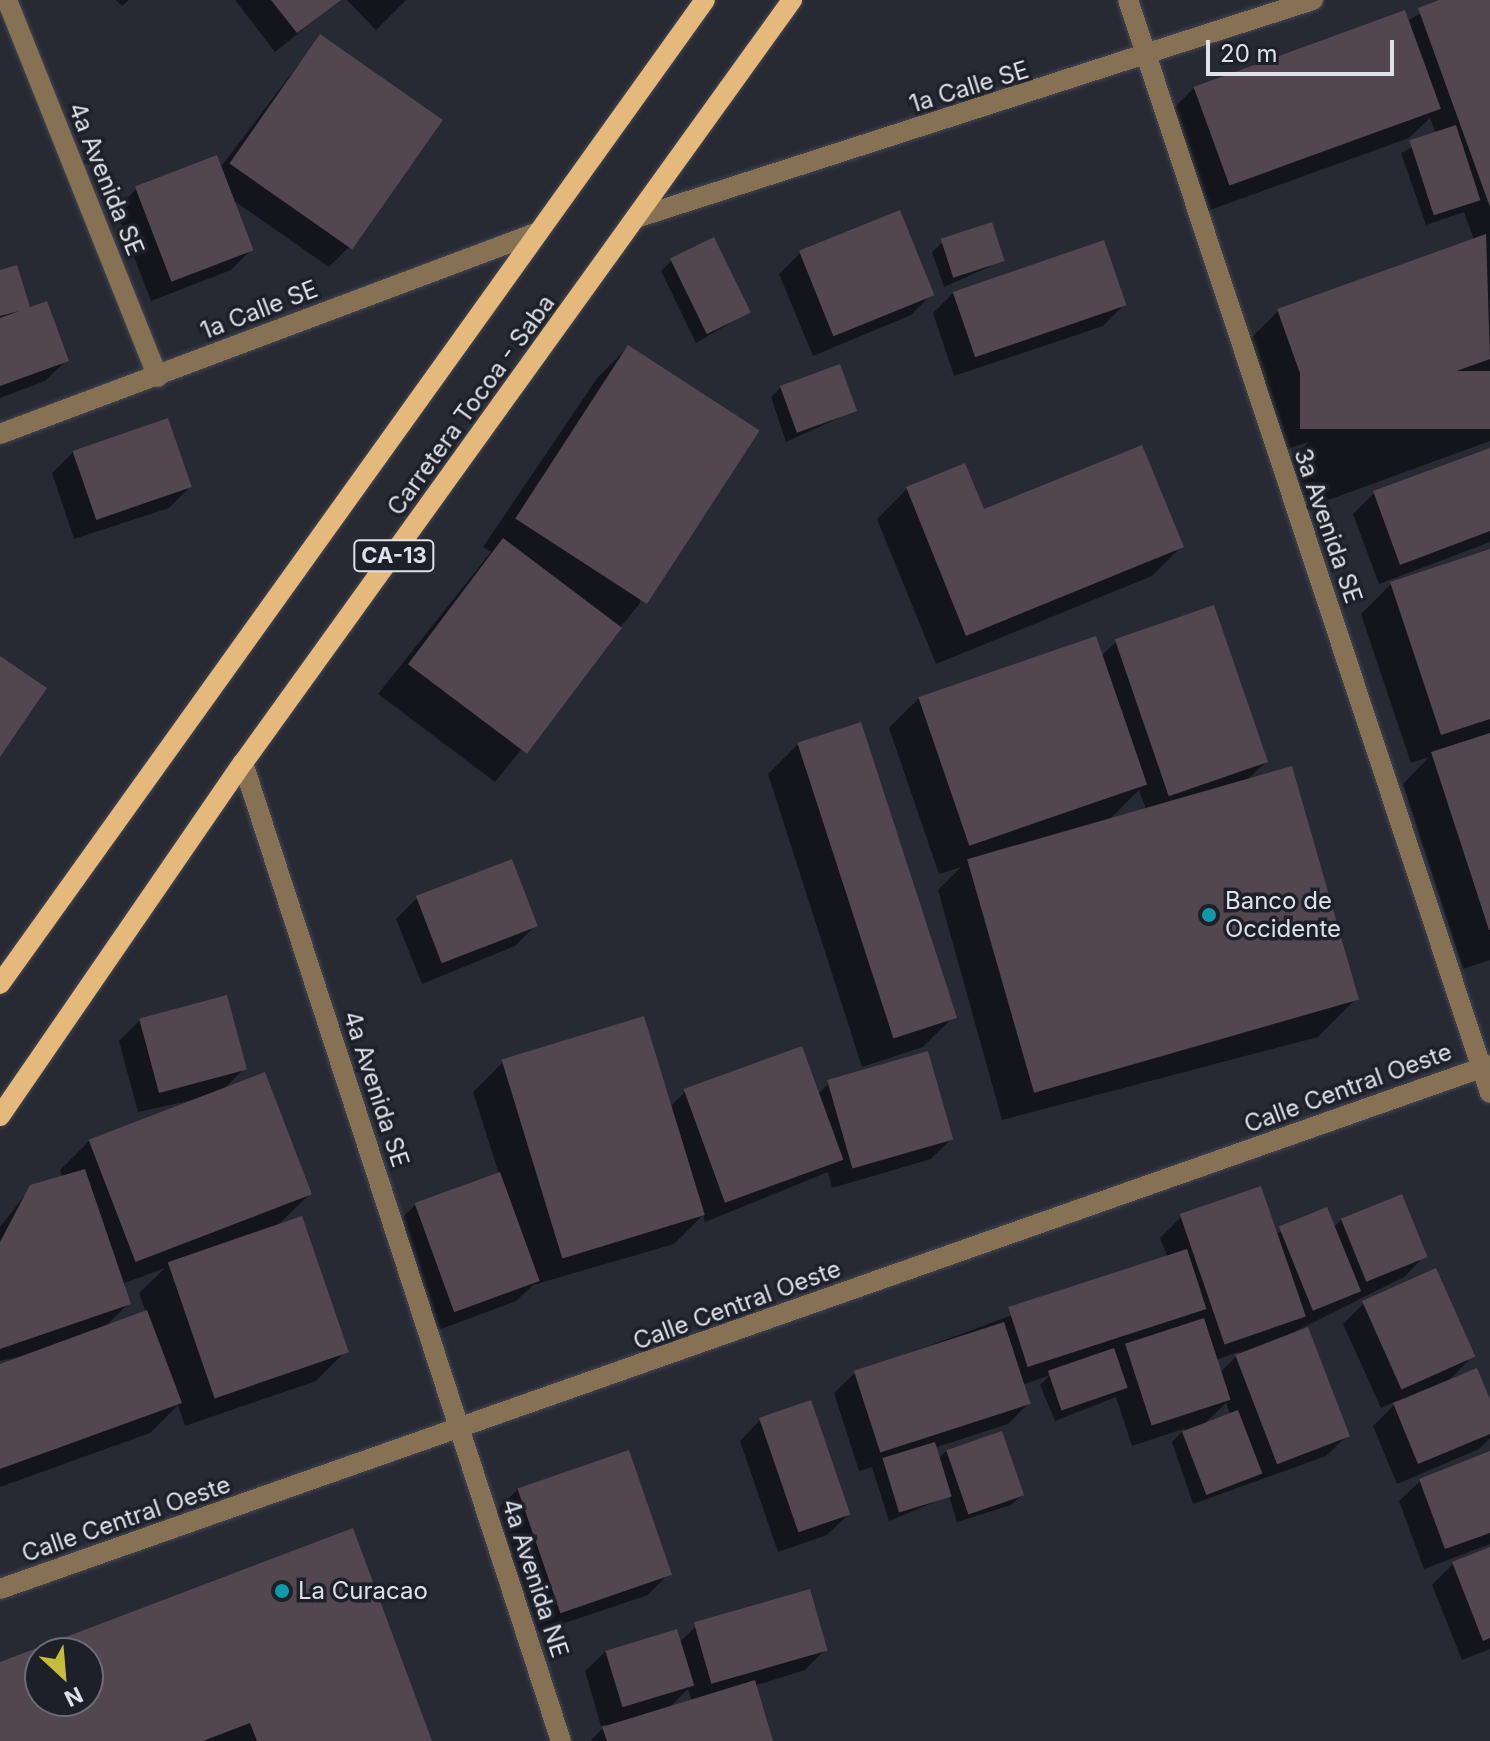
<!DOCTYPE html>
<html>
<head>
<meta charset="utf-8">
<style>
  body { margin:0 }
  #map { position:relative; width:1490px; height:1741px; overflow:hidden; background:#272933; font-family:Inter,sans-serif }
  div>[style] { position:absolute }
  .shadow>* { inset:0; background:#0007 }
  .building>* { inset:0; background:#52474e; transform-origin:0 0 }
  .roads { filter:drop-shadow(0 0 2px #444650) drop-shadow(0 0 2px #444650) }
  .minor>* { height:20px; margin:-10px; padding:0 10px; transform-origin:10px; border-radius:10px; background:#877155 }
  .major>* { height:20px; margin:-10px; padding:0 10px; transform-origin:10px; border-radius:10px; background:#e5b87c }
  .dots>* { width:22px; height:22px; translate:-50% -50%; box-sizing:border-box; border:4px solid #1d1f29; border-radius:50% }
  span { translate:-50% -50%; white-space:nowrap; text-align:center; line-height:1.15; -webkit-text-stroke:7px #1d1f29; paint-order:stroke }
  .shield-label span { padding:2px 6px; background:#1d1f29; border:2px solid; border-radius:6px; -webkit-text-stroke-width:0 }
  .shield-label { font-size:22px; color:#dfe1e7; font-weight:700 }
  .street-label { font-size:24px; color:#dfe1e7 }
  .poi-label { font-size:24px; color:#dfe1e7 }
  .left { translate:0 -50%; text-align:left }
  .north { position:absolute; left:24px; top:1637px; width:80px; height:80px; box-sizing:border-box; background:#1d1f29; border:2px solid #6b6d75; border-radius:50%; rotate:154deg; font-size:22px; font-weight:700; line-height:32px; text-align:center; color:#dfe1e7 }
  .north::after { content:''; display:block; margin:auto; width:28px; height:36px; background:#c5bc3d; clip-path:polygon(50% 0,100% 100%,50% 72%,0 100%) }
  .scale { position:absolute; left:1206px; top:40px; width:188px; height:36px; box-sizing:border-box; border:4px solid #dfe1e7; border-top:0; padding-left:10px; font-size:24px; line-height:28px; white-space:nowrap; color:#dfe1e7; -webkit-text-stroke:6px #1d1f29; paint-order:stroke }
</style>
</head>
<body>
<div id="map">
  <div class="shadow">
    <i style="clip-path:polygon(116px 0,129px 0,122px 6px)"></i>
    <i style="clip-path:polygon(235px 0,339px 0,275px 52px)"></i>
    <i style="clip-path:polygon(347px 0,406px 0,376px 30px)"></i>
    <i style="clip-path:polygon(1445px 0,1490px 0,1490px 441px,1309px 507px,1291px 459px,1309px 442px,1287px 449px,1248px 341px,1278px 311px,1474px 240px,1464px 212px,1426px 225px,1401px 153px,1436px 134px,1430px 118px,1409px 138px,1199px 214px,1164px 118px,1194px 88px,1407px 21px)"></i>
    <i style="clip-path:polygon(320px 36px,350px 246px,329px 267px,233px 200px,252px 249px,231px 270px,151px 301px,116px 210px,136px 189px,220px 168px)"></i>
    <i style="clip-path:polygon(943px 242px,1002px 261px,944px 287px,932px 252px)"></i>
    <i style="clip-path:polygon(800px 253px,932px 294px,911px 315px,813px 356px,779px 274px)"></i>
    <i style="clip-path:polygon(671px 261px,749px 312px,696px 343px,661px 271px)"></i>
    <i style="clip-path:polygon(0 272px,66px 361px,45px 381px,0 398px)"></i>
    <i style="clip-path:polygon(954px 292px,1124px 305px,1103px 326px,954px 376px,933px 313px)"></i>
    <i style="clip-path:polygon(628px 347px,640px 603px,495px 782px,378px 694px,491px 552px,483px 547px,598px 377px)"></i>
    <i style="clip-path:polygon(781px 387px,854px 411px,786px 442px,771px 397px)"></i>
    <i style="clip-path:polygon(1490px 450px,1490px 542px,1379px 584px,1353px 514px,1374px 493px)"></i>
    <i style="clip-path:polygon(73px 452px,190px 487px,169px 508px,74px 539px,52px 473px)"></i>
    <i style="clip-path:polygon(907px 489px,983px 512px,1182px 546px,1152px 576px,936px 664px,877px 519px)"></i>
    <i style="clip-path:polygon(1490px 551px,1490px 960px,1463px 969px,1403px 784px,1429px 757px,1411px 763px,1361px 614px,1391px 584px)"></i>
    <i style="clip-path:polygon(evenodd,1116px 642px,1266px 762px,1246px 781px,1355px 1000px,1318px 1037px,1002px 1120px,938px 890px,961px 867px,939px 874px,889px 728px,919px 698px,1101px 656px,1116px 642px,1139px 790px,1146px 809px,1110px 819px,1139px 790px)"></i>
    <i style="clip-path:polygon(798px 744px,953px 1017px,923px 1047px,862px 1067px,768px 774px)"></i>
    <i style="clip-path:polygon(417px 898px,536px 925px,515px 946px,422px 984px,396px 919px)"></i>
    <i style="clip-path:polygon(evenodd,140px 1020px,244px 1069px,223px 1090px,309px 1195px,277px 1226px,346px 1351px,316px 1381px,185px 1426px,178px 1405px,150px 1433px,0 1487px,0 1366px,32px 1354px,0 1361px,0 1227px,31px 1187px,62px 1178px,60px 1170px,90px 1140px,197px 1099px,138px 1112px,119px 1041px,140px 1020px,165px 1268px,139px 1293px,146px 1313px,104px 1328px,129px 1303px,122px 1284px,165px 1268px)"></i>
    <i style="clip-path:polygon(503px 1062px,670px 1107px,686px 1091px,818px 1094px,829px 1083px,952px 1138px,931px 1159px,832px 1188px,828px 1172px,705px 1222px,703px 1215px,674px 1244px,533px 1285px,516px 1301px,433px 1332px,394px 1226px,415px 1205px,499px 1174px,473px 1092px)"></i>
    <i style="clip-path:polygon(evenodd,1181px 1217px,1276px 1233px,1333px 1228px,1341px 1220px,1425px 1256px,1404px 1277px,1280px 1339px,1347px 1436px,1326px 1456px,1193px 1504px,1172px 1442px,1186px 1428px,1132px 1446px,1116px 1397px,1055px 1421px,1040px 1385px,1050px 1375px,1022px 1385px,1029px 1403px,1008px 1424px,934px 1448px,938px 1459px,947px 1450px,1022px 1495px,1011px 1505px,957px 1522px,949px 1496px,889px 1521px,872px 1467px,859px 1471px,834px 1393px,855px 1373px,1168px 1258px,1160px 1238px,1181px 1217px,1241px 1351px,1220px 1373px,1216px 1360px,1241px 1351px,1181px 1217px,1226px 1403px,1230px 1414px,1204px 1424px,1226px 1403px)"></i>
    <i style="clip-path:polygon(1364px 1303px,1473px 1356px,1446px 1383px,1490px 1405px,1490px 1438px,1479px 1449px,1397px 1484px,1373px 1426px,1399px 1400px,1381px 1408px,1343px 1324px)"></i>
    <i style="clip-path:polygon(760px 1420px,848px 1515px,827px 1535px,778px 1552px,740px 1441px)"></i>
    <i style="clip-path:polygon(1490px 1453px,1490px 1544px,1424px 1569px,1399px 1501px,1420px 1481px)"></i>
    <i style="clip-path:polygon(518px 1489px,668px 1574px,648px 1595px,538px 1632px,497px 1510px)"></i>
    <i style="clip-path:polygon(evenodd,352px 1531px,430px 1741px,0 1741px,0 1664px,352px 1531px,40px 1653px,88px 1653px,88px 1701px,40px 1701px,40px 1653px)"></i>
    <i style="clip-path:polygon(1490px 1549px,1490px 1649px,1462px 1660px,1432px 1585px,1453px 1564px)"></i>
    <i style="clip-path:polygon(evenodd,696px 1626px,826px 1649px,805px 1670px,754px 1686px,771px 1741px,590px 1741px,607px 1724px,601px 1726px,585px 1671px,606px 1651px,679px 1643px,696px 1626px,688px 1689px,692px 1701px,669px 1708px,688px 1689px)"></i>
  </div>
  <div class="building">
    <i style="clip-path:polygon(271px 0,341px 0,297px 33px)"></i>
    <i style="clip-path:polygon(1439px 0,1490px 0,1490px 207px,1418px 8px)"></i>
    <i style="left:1405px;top:10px;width:105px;height:225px;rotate:70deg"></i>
    <i style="left:320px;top:34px;width:150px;height:158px;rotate:35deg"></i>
    <i style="left:1456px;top:125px;width:79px;height:49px;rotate:72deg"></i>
    <i style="left:217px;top:155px;width:102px;height:88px;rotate:69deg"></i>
    <i style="left:900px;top:210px;width:92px;height:109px;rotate:68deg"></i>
    <i style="left:992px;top:222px;width:41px;height:54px;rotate:72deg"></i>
    <i style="clip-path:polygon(1486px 234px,1490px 359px,1317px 421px,1277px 309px)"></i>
    <i style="left:714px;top:237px;width:84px;height:49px;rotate:64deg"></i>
    <i style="left:1104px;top:240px;width:69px;height:160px;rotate:71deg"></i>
    <i style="clip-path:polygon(17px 265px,30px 307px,47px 301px,69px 361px,0 386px,0 318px,19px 311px,0 316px,0 270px)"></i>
    <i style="left:628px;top:345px;width:157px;height:207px;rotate:33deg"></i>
    <i style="left:840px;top:364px;width:50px;height:64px;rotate:70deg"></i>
    <i style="left:1490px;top:371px;width:58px;height:190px;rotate:90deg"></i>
    <i style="left:168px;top:418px;width:73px;height:101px;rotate:71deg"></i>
    <i style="clip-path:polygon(1142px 445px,1184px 547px,966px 636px,906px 487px,965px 463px,984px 509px)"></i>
    <i style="clip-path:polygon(1490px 448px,1490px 531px,1400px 565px,1373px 491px)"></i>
    <i style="left:503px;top:538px;width:149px;height:158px;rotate:37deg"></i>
    <i style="clip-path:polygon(1490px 549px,1490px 719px,1441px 735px,1390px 582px)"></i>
    <i style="left:1214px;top:605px;width:166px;height:105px;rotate:71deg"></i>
    <i style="left:1096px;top:636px;width:157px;height:188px;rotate:71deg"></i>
    <i style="clip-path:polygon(0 656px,47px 688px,0 757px)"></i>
    <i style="left:861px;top:722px;width:311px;height:67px;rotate:72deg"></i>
    <i style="clip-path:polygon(1490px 733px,1490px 930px,1489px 930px,1431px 752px)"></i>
    <i style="left:1292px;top:766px;width:243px;height:338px;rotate:74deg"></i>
    <i style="left:512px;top:859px;width:72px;height:103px;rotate:69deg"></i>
    <i style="left:227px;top:995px;width:77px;height:91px;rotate:75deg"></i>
    <i style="left:644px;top:1016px;width:208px;height:149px;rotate:73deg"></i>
    <i style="left:802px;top:1046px;width:121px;height:126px;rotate:70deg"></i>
    <i style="left:928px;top:1051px;width:92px;height:105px;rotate:74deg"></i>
    <i style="left:265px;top:1072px;width:131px;height:189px;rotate:69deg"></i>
    <i style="clip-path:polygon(85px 1169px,131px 1304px,0 1349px,0 1242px,30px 1185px)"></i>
    <i style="left:500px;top:1172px;width:116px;height:91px;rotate:70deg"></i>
    <i style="left:1261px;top:1186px;width:138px;height:86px;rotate:71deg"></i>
    <i style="left:1402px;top:1194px;width:68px;height:66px;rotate:68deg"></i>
    <i style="left:1327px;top:1207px;width:91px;height:52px;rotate:68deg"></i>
    <i style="left:302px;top:1216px;width:144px;height:142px;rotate:71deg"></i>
    <i style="left:1187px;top:1249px;width:63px;height:188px;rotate:72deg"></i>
    <i style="left:1436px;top:1268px;width:97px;height:81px;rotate:66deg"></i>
    <i style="clip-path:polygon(147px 1310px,182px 1403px,0 1469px,0 1364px)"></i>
    <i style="left:1204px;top:1318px;width:86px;height:83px;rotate:72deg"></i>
    <i style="left:1004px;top:1322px;width:86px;height:158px;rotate:72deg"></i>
    <i style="left:1308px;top:1327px;width:117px;height:78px;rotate:69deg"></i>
    <i style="left:1114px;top:1348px;width:42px;height:70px;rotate:71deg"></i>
    <i style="clip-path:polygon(1477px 1368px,1490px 1399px,1490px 1434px,1418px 1464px,1393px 1403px)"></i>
    <i style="left:811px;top:1400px;width:121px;height:55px;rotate:71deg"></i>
    <i style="left:1238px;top:1410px;width:68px;height:60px;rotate:69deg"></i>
    <i style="left:1002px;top:1431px;width:68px;height:59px;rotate:71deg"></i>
    <i style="left:935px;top:1442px;width:57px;height:55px;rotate:73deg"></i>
    <i style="left:629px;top:1450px;width:132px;height:118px;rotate:71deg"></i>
    <i style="clip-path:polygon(1490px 1451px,1490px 1533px,1445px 1549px,1419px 1479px)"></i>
    <i style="clip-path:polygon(evenodd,353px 1528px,432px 1741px,257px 1741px,250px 1723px,203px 1741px,0 1741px,0 1662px,353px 1528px,40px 1653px,88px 1653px,88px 1701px,40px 1701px,40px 1653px)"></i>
    <i style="clip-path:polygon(1490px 1547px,1490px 1638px,1483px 1641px,1452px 1562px)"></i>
    <i style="left:810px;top:1589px;width:64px;height:121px;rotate:74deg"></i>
    <i style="left:677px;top:1629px;width:59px;height:75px;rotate:73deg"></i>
    <i style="clip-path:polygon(755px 1680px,773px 1741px,607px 1741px,602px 1727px)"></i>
  </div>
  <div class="roads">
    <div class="minor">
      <i style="left:7px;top:0;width:406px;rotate:68.2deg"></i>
      <i style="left:1128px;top:0;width:1151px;rotate:71.68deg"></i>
      <i style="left:639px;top:217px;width:708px;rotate:-17.85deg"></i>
      <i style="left:0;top:434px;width:572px;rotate:-20.56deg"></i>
      <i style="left:243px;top:763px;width:1028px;rotate:71.99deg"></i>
      <i style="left:0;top:1589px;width:1579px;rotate:-19.38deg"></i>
    </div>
    <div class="major">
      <i style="left:0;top:984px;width:1210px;rotate:-54.38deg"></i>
      <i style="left:0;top:1116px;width:429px;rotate:-55.5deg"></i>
      <i style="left:243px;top:763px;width:940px;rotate:-54.26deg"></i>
    </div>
  </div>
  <div class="dots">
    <i style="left:1209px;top:915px;background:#0f9aa8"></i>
    <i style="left:282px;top:1591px;background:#0f9aa8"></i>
  </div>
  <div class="shield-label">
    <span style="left:394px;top:556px">CA-13</span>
  </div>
  <div class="street-label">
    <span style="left:969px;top:87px;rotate:-17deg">1a Calle SE</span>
    <span style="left:106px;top:179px;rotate:68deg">4a Avenida SE</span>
    <span style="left:259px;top:310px;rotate:-21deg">1a Calle SE</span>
    <span style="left:471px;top:405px;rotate:-54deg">Carretera Tocoa - Saba</span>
    <span style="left:1328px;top:526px;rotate:71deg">3a Avenida SE</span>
    <span style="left:1348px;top:1088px;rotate:-20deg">Calle Central Oeste</span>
    <span style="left:376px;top:1089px;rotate:72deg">4a Avenida SE</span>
    <span style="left:737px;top:1305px;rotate:-20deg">Calle Central Oeste</span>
    <span style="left:126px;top:1519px;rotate:-19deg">Calle Central Oeste</span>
    <span style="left:535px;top:1578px;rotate:72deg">4a Avenida NE</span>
  </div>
  <div class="poi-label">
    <span class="left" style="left:1225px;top:915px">Banco de<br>Occidente</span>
    <span class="left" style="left:298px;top:1591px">La Curacao</span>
  </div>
  <div class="north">N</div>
  <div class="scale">20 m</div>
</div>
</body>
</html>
